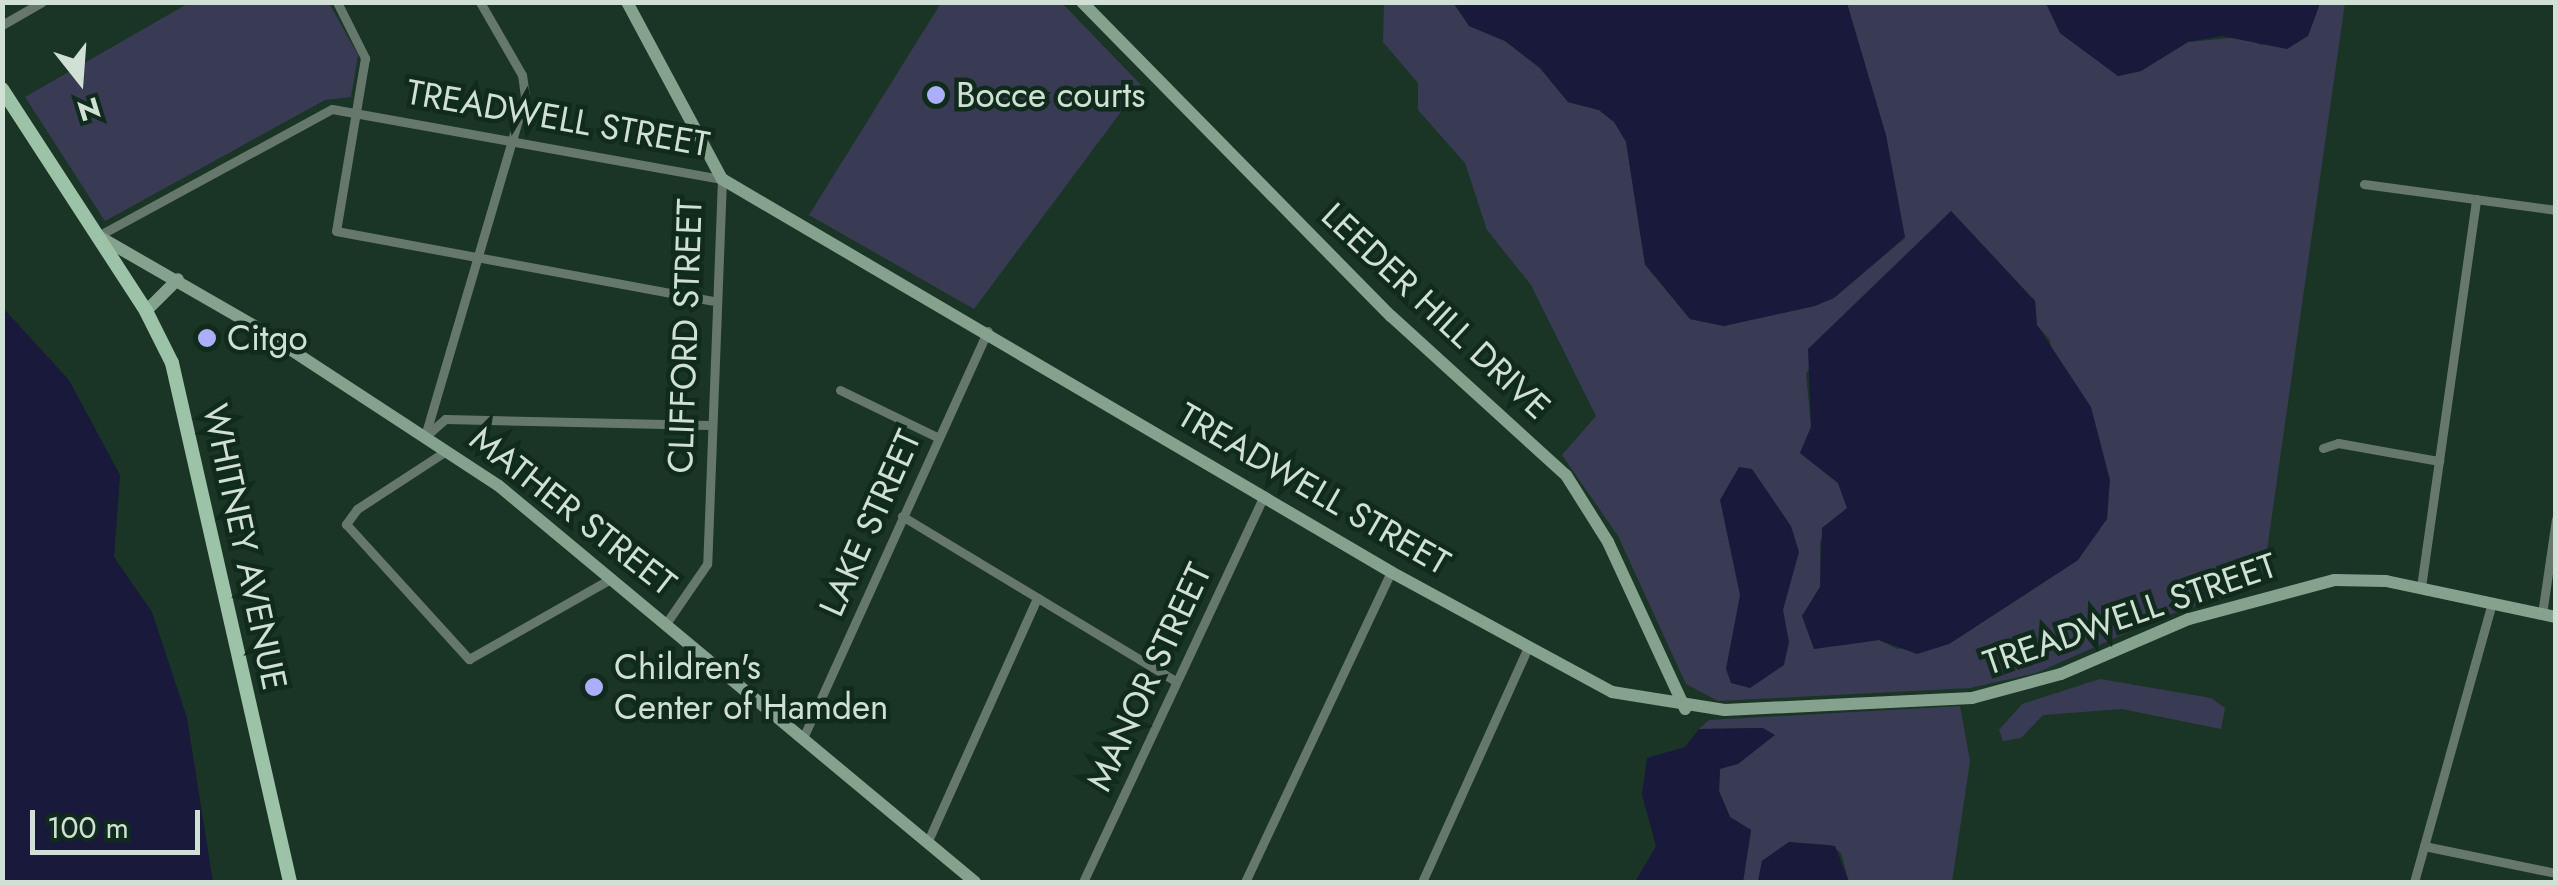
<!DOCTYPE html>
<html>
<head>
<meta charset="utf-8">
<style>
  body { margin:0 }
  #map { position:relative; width:2558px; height:885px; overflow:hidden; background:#1a3525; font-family:Jost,sans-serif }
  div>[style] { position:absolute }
  .green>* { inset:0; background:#393b55 }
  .water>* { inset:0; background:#19193b }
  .street>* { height:9px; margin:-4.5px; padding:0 4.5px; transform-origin:4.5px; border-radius:4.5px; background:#66786c }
  .secondary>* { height:12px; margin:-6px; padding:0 6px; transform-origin:6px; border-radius:6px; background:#84a28e }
  .primary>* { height:14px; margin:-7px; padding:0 7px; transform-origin:7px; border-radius:7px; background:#9cc2a8 }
  .dots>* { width:28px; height:28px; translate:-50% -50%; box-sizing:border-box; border:5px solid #102b1b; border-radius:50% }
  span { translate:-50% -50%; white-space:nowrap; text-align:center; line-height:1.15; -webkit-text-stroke:9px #102b1b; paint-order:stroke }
  .poi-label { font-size:35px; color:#d0e0d5 }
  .left { translate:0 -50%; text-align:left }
  .street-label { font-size:35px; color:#d0e0d5 }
  .frame { position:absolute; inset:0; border:5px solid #d0e0d5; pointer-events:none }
  .north { position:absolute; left:30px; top:30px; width:100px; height:100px; -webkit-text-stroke:8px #102b1b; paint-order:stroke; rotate:163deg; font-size:28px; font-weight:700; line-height:40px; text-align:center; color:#d0e0d5 }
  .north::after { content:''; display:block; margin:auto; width:35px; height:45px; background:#d0e0d5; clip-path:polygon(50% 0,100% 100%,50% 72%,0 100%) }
  .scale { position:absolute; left:30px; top:810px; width:170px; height:45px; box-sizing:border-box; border:5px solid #d0e0d5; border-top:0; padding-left:12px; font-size:30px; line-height:35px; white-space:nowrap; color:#d0e0d5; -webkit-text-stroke:8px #102b1b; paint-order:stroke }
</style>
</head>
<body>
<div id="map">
  <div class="green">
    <i style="clip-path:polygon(189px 3px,329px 3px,358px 55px,351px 97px,325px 100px,105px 221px,25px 97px)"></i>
    <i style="clip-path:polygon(941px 3px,1062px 3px,1141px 85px,974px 309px,809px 215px)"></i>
    <i style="clip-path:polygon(evenodd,1384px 3px,1453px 3px,1469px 26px,1505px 41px,1540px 68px,1568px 102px,1599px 110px,1614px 122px,1626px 141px,1645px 265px,1690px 319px,1724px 326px,1834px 298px,1905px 238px,1847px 3px,2046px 3px,2060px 33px,2118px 76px,2141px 71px,2188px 42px,2242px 37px,2261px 45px,2308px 36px,2320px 3px,2345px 3px,2262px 585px,2165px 616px,2036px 673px,1970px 688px,1718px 701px,1686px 684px,1618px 536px,1562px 455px,1596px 416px,1531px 285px,1487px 230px,1465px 163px,1418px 110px,1418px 83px,1383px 42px,1384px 3px,1951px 211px,2035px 301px,2037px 325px,2050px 340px,2078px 560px,1949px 644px,1897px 649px,1879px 640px,1836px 646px,1802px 616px,1820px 587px,1820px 542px,1848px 509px,1838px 483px,1800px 453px,1811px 427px,1806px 373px,1951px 211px)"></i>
    <i style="clip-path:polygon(2100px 679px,2211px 698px,2225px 708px,2221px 729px,2122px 709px,2043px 715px,2021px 738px,2003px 741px,1999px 730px,2022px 704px)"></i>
    <i style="clip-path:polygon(1960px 706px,1970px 761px,1952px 882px,1849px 882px,1841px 853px,1831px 845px,1789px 842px,1762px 861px,1758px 882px,1743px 882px,1751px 830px,1730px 817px,1719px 791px,1720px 768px,1762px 728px,1699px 729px,1709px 720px)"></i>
  </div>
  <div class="water">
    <i style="clip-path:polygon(1454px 3px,1847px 3px,1886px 135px,1905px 237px,1834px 298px,1815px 306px,1724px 326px,1690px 319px,1645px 264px,1626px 142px,1614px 122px,1599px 110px,1568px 102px,1540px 68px,1505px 41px,1469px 26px)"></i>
    <i style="clip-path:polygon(2046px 3px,2320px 3px,2308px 36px,2287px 49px,2222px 36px,2188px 42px,2141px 71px,2118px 76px,2060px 33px)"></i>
    <i style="clip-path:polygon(1951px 211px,2035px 301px,2037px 325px,2091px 407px,2110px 480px,2107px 519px,2078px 560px,1949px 644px,1917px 654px,1879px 640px,1814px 649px,1802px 616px,1820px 587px,1822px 528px,1847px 508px,1838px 483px,1800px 453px,1811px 427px,1808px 349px)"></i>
    <i style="clip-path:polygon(3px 308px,69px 380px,120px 475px,114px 557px,152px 612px,187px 718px,213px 882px,3px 882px)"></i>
    <i style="clip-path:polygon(1739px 467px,1752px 469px,1791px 526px,1799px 552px,1783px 610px,1789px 642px,1784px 665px,1750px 688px,1731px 683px,1726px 669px,1740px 595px,1720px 500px)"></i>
    <i style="clip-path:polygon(1763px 728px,1775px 735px,1738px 764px,1720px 769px,1719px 791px,1730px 817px,1751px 830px,1743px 882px,1635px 882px,1656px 846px,1642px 795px,1647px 758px,1685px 747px,1699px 729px)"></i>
    <i style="clip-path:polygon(1789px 842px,1835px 846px,1849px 882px,1758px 882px,1762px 861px)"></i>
  </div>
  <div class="street">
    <i style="left:337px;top:2px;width:63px;rotate:63.4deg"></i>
    <i style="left:365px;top:58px;width:175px;rotate:99.5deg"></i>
    <i style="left:336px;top:231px;width:382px;rotate:10.5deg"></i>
    <i style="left:2px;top:25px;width:46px;rotate:-29.9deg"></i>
    <i style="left:2364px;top:184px;width:194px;rotate:7.7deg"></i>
    <i style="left:98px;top:236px;width:266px;rotate:-28.5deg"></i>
    <i style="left:332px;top:109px;width:396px;rotate:10.2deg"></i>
    <i style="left:722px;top:179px;width:385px;rotate:92.2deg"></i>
    <i style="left:707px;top:564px;width:70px;rotate:124.6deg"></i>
    <i style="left:840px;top:390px;width:110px;rotate:25.9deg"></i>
    <i style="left:428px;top:434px;width:23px;rotate:-41deg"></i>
    <i style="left:445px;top:419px;width:264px;rotate:1.3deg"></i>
    <i style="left:425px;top:436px;width:354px;rotate:-73.6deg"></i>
    <i style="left:525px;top:96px;width:21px;rotate:-98deg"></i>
    <i style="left:522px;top:75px;width:84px;rotate:-119.9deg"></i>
    <i style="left:2323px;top:448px;width:16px;rotate:-18deg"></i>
    <i style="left:2338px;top:443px;width:103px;rotate:10.1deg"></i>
    <i style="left:446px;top:451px;width:106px;rotate:146.9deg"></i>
    <i style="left:357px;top:509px;width:19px;rotate:126deg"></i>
    <i style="left:346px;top:524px;width:183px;rotate:47.7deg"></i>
    <i style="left:469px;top:659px;width:164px;rotate:-29.5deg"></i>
    <i style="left:902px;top:516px;width:320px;rotate:31.1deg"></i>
    <i style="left:2421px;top:587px;width:392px;rotate:-81.9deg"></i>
    <i style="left:2542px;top:614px;width:96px;rotate:-81.6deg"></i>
    <i style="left:803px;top:738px;width:447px;rotate:-65.6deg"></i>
    <i style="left:927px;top:843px;width:269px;rotate:-65.8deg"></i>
    <i style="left:2424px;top:846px;width:135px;rotate:11.6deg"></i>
    <i style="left:1083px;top:882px;width:427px;rotate:-64.9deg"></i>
    <i style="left:1245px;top:882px;width:343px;rotate:-64.8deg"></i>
    <i style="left:1422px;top:882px;width:256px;rotate:-65.7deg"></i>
    <i style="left:2414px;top:882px;width:290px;rotate:-74.4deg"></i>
  </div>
  <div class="secondary">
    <i style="left:627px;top:2px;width:201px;rotate:61.8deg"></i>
    <i style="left:722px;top:179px;width:776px;rotate:30.43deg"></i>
    <i style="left:1391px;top:572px;width:251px;rotate:28.5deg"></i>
    <i style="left:1612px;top:692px;width:114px;rotate:9.1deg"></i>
    <i style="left:1725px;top:710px;width:247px;rotate:-2.8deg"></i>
    <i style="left:1972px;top:698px;width:92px;rotate:-15.1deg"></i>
    <i style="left:2061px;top:674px;width:139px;rotate:-23.3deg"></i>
    <i style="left:2189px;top:619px;width:151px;rotate:-15deg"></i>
    <i style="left:2335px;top:580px;width:51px;rotate:1.1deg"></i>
    <i style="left:2386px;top:581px;width:174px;rotate:12deg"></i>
    <i style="left:1082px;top:2px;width:441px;rotate:45.5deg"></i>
    <i style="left:1391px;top:316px;width:236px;rotate:42.3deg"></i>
    <i style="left:1566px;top:475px;width:79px;rotate:57.9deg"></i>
    <i style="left:1608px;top:542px;width:184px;rotate:65.2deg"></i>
    <i style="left:98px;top:236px;width:182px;rotate:29.9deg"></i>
    <i style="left:256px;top:327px;width:290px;rotate:33.2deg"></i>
    <i style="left:499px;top:486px;width:619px;rotate:39.76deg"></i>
    <i style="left:146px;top:311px;width:45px;rotate:-45deg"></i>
  </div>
  <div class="primary">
    <i style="left:2px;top:89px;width:265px;rotate:57deg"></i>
    <i style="left:146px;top:311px;width:58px;rotate:63.4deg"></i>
    <i style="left:172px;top:363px;width:532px;rotate:77.19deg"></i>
  </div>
  <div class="dots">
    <i style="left:936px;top:95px;background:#abaffb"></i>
    <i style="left:207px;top:338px;background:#abaffb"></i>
    <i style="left:594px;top:687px;background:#abaffb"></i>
  </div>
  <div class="poi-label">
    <span class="left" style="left:956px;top:95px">Bocce courts</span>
    <span class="left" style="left:227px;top:338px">Citgo</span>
    <span class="left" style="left:614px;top:687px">Children's<br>Center of Hamden</span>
  </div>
  <div class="street-label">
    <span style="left:558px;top:118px;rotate:10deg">TREADWELL STREET</span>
    <span style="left:1436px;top:311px;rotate:43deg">LEEDER HILL DRIVE</span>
    <span style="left:685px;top:336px;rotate:-88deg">CLIFFORD STREET</span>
    <span style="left:1314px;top:489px;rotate:30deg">TREADWELL STREET</span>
    <span style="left:573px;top:511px;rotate:38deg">MATHER STREET</span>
    <span style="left:870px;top:523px;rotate:-66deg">LAKE STREET</span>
    <span style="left:245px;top:547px;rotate:78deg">WHITNEY AVENUE</span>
    <span style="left:2130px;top:614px;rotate:-19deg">TREADWELL STREET</span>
    <span style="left:1149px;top:677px;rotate:-65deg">MANOR STREET</span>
  </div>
  <div class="frame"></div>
  <div class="north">N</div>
  <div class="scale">100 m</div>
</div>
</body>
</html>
